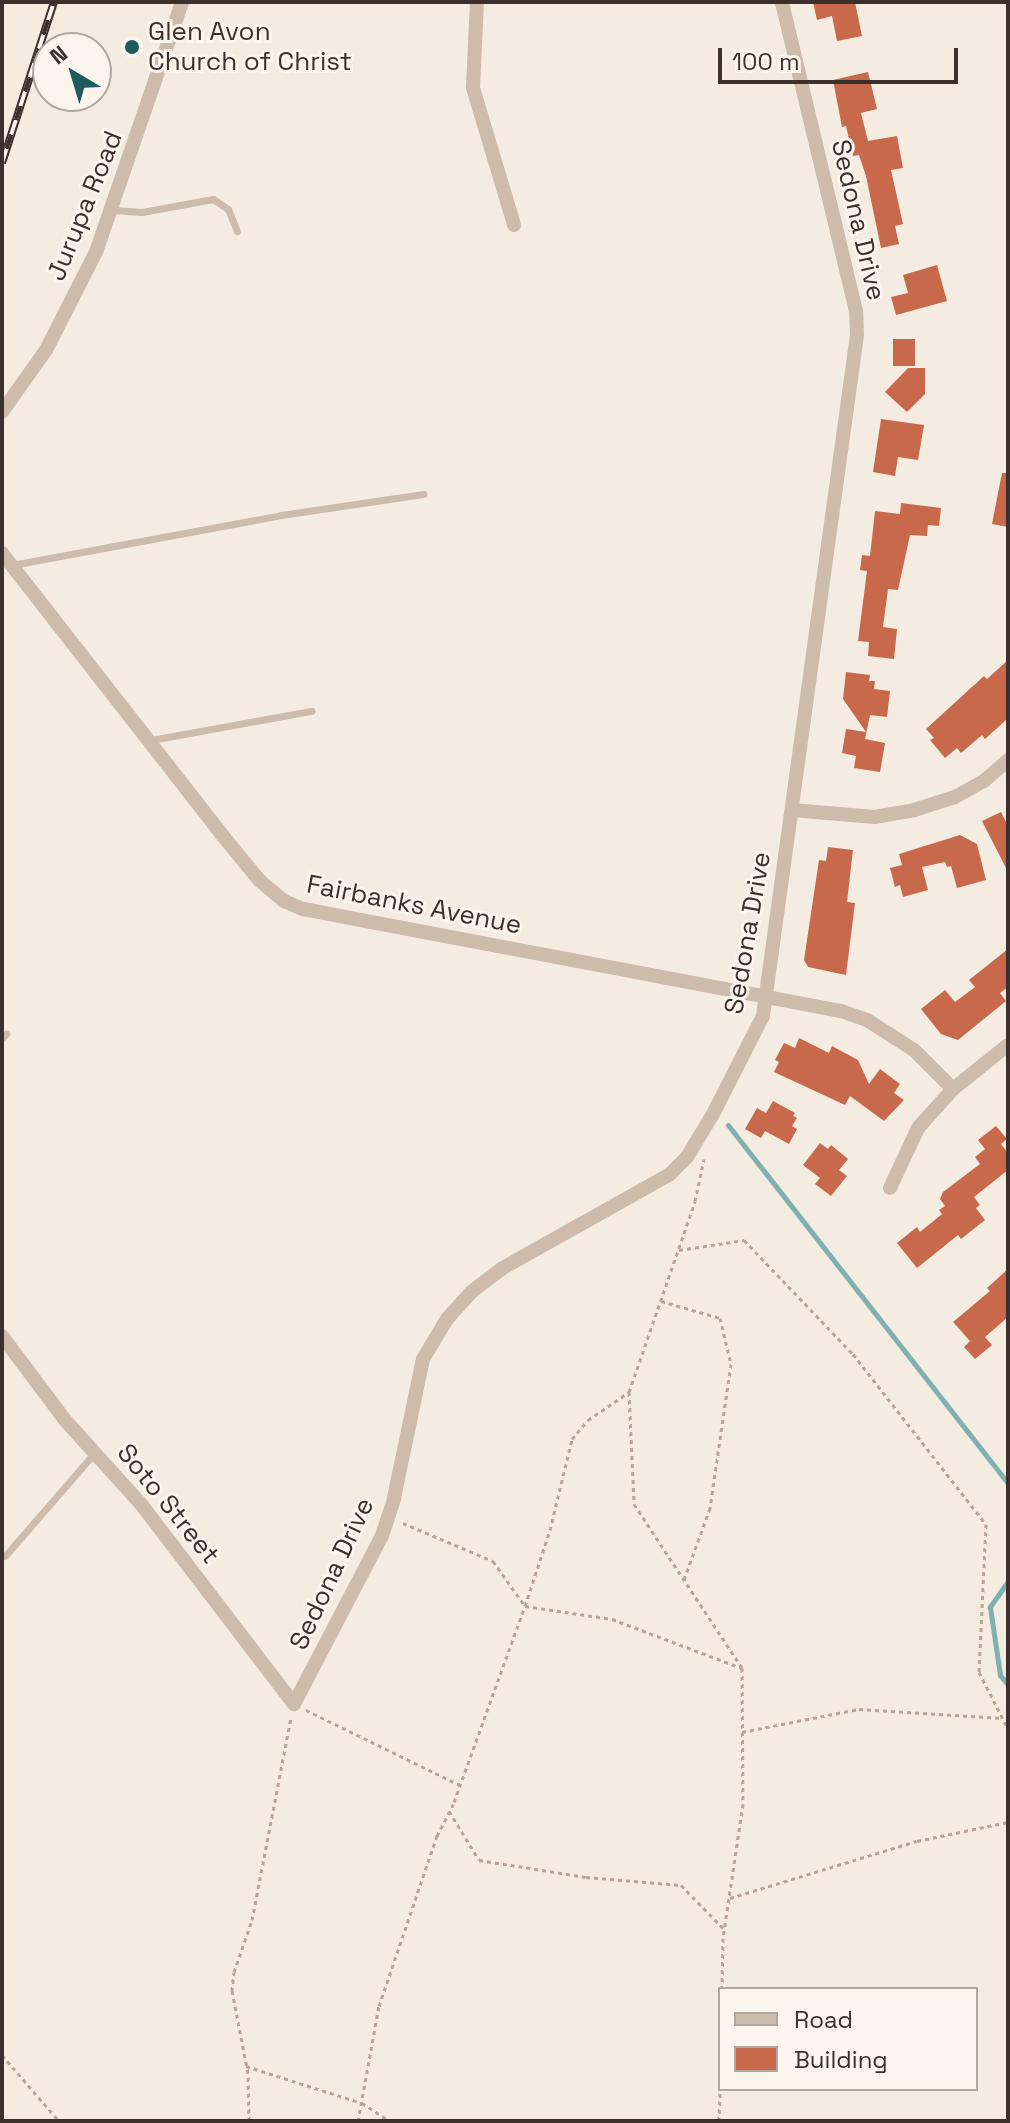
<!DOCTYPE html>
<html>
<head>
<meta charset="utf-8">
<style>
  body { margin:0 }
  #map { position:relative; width:1010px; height:2123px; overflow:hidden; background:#f4ebe1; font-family:"Space Grotesk",sans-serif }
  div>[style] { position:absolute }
  .stream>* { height:5px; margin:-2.5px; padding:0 2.5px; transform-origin:2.5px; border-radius:2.5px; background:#7fb0b2 }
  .building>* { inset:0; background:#c8694b; transform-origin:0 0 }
  .path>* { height:3px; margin-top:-1.5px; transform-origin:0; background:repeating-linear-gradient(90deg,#b9a596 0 4px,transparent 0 8px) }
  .lane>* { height:7px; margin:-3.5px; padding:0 3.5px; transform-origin:3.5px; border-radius:3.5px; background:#cdbbac }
  .street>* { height:14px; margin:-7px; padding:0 7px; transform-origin:7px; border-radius:7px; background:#cdbbac }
  .rail>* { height:8px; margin-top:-4px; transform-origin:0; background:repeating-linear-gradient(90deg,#fbf5ee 0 15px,#3b302b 0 30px); box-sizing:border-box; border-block:2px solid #3b302b }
  .dots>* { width:22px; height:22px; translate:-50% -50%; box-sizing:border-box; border:4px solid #fbf5ee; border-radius:50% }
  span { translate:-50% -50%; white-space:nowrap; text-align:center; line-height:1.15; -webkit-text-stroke:6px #fbf5ee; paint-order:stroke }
  .poi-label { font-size:26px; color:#3b302b }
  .left { translate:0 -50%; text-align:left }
  .street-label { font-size:26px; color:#3b302b }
  .frame { position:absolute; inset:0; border:4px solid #3b302b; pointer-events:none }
  .legend { position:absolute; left:718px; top:1987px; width:260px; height:104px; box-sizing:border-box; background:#fbf5ee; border:2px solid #aea6a0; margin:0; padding:10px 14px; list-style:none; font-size:24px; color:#3b302b }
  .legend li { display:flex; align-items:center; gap:16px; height:40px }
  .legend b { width:40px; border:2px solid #aea6a0 }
  .north { position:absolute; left:32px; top:32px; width:80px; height:80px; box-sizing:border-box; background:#fbf5ee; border:2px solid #aea6a0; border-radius:50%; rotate:322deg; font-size:22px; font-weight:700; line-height:32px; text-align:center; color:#3b302b }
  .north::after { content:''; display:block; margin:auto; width:28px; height:36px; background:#1f5a5e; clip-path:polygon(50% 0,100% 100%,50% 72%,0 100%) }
  .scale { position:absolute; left:718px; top:48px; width:240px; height:36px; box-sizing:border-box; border:4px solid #3b302b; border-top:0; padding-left:10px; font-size:24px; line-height:28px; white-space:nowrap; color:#3b302b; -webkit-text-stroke:6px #fbf5ee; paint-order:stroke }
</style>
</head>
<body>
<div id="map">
  <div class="stream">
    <i style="left:728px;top:1125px;width:454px;rotate:52deg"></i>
    <i style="left:1008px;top:1581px;width:32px;rotate:125deg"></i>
    <i style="left:990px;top:1607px;width:69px;rotate:81.6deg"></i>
    <i style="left:1000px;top:1675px;width:13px;rotate:51deg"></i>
  </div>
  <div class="building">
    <i style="clip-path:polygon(813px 2px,855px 2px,862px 36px,837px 41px,832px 16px,817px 20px)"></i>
    <i style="clip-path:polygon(868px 72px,877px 109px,861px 113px,868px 141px,897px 136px,903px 168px,891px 170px,903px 224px,895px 226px,899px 244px,881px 248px,866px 176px,859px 155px,853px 156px,846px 126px,842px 127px,833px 80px)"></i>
    <i style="clip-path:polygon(937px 265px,947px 301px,896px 315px,891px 297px,908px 293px,903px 275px)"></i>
    <i style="left:893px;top:339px;width:22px;height:27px"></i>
    <i style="clip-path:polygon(908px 368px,925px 368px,925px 394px,907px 412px,885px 392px)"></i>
    <i style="clip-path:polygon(881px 419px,924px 425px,918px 460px,898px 457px,895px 476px,873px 472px)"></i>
    <i style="clip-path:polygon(1002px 473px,1008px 473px,1008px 527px,992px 524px)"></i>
    <i style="clip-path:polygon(901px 503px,941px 508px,939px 526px,928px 525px,927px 536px,910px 535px,898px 590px,888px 589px,883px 627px,897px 629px,894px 659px,868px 656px,869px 642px,858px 641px,867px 571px,860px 570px,862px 555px,870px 556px,875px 511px,900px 514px)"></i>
    <i style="clip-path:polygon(1008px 660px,1006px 720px,985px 739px,982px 735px,961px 753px,957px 748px,945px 758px,930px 740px,934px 738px,926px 729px,984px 676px,987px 679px)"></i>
    <i style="clip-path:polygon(846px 672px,870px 675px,869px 681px,875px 681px,874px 689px,890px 691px,887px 717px,870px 715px,865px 739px,885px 743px,880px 772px,854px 768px,856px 756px,842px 753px,846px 729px,866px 732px,843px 699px)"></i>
    <i style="clip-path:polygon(1001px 812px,1008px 826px,1008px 872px,982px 821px)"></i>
    <i style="clip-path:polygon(960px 835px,977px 844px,986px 880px,957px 888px,951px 866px,947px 867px,945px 862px,922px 867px,928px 890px,903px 897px,900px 885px,895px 887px,890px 868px,902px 865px,899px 854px)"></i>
    <i style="clip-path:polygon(828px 847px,853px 850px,847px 902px,855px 903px,846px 975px,808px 967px,804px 960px,819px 860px,826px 861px)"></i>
    <i style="clip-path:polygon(1008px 949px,1008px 987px,1000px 993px,1006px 1001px,958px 1040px,941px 1034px,921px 1009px,945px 990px,955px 1002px,975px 987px,969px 980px)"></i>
    <i style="clip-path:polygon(799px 1038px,829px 1053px,832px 1046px,858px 1060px,869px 1084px,880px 1069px,900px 1084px,894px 1093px,904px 1100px,884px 1121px,850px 1096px,845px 1105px,774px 1072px,779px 1062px,775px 1060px,784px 1043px,795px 1048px)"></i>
    <i style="clip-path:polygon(773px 1101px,795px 1113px,793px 1116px,797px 1118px,792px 1126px,797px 1129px,789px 1144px,765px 1131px,761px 1138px,745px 1129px,757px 1108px,766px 1113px)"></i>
    <i style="clip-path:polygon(996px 1126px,1007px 1139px,1001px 1144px,1008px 1153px,1008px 1170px,974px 1197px,980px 1205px,976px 1208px,985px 1220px,961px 1239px,958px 1235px,917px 1268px,897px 1243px,917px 1227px,920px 1232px,942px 1214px,939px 1210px,945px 1206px,940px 1199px,943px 1192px,980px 1164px,975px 1157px,985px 1149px,978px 1140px)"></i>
    <i style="clip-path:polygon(820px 1143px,828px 1149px,831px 1145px,848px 1159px,839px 1170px,847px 1176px,831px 1196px,815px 1184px,820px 1178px,803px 1165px)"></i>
    <i style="clip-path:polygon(1008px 1269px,1008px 1317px,985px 1337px,992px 1345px,975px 1359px,964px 1347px,970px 1341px,953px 1322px,990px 1291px,987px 1288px)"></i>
  </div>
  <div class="path">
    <i style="left:679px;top:1250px;width:66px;rotate:-8.7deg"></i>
    <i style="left:744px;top:1240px;width:158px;rotate:46.3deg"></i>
    <i style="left:853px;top:1354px;width:216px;rotate:52deg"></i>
    <i style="left:986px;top:1524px;width:148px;rotate:92.7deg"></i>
    <i style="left:979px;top:1672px;width:64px;rotate:63deg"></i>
    <i style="left:661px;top:1301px;width:61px;rotate:16.1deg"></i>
    <i style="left:720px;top:1318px;width:47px;rotate:76.6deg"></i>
    <i style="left:731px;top:1364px;width:146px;rotate:98.3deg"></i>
    <i style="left:710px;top:1508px;width:77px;rotate:109.9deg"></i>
    <i style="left:629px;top:1392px;width:112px;rotate:87.4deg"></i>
    <i style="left:634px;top:1504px;width:196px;rotate:56.6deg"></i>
    <i style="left:742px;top:1668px;width:136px;rotate:89.6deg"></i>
    <i style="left:743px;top:1804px;width:135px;rotate:98.5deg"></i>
    <i style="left:723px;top:1938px;width:51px;rotate:91.1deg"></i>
    <i style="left:403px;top:1523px;width:98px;rotate:22.9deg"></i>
    <i style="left:493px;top:1561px;width:55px;rotate:54.6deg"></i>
    <i style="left:525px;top:1606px;width:88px;rotate:8.5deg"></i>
    <i style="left:612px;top:1619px;width:139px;rotate:20.7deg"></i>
    <i style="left:306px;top:1710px;width:171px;rotate:26deg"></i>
    <i style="left:742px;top:1732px;width:119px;rotate:-11.1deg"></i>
    <i style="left:859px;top:1709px;width:143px;rotate:3.6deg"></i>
    <i style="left:449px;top:1811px;width:57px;rotate:58.5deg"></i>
    <i style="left:479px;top:1860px;width:108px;rotate:9deg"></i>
    <i style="left:586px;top:1877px;width:95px;rotate:4.8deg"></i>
    <i style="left:681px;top:1885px;width:62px;rotate:45.7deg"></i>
    <i style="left:730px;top:1898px;width:195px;rotate:-17deg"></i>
    <i style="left:917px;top:1841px;width:93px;rotate:-11.8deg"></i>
    <i style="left:2px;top:2055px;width:87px;rotate:49.2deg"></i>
    <i style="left:246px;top:2066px;width:122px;rotate:17.7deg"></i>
    <i style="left:362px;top:2103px;width:33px;rotate:33deg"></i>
    <i style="left:249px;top:2121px;width:48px;rotate:-91.2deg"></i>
    <i style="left:248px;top:2073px;width:84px;rotate:-101deg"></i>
    <i style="left:232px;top:1991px;width:19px;rotate:-84deg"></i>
    <i style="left:234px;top:1972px;width:55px;rotate:-70.9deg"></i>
    <i style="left:252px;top:1920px;width:206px;rotate:-79.1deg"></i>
    <i style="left:358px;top:2121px;width:117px;rotate:-79.7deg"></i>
    <i style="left:379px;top:2006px;width:180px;rotate:-71.2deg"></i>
    <i style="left:437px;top:1836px;width:38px;rotate:-63deg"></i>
    <i style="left:454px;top:1802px;width:208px;rotate:-70.1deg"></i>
    <i style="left:525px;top:1606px;width:80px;rotate:-71.8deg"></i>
    <i style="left:550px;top:1530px;width:94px;rotate:-76.4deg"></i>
    <i style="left:572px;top:1439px;width:25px;rotate:-50deg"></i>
    <i style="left:588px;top:1420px;width:50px;rotate:-34.3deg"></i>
    <i style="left:629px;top:1392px;width:202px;rotate:-70.9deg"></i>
    <i style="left:695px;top:1201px;width:43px;rotate:-77.9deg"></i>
    <i style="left:719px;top:2121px;width:36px;rotate:-88deg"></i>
  </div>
  <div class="lane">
    <i style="left:113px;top:210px;width:29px;rotate:4deg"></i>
    <i style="left:142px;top:212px;width:72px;rotate:-10.4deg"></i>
    <i style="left:213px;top:199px;width:18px;rotate:34deg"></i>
    <i style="left:228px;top:209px;width:24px;rotate:68deg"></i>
    <i style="left:12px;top:565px;width:274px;rotate:-10.5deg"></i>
    <i style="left:281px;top:515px;width:144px;rotate:-8.4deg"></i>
    <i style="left:151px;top:740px;width:163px;rotate:-10.3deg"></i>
    <i style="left:2px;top:1038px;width:6px;rotate:-45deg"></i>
    <i style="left:5px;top:1556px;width:138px;rotate:-49.1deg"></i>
  </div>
  <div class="street">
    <i style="left:477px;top:2px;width:86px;rotate:92.7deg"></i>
    <i style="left:473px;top:88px;width:143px;rotate:73.3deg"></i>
    <i style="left:2px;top:412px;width:76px;rotate:-54.6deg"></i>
    <i style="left:46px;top:350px;width:110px;rotate:-63deg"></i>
    <i style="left:96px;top:252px;width:264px;rotate:-71deg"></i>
    <i style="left:2px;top:553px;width:358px;rotate:52deg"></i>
    <i style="left:222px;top:835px;width:60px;rotate:50.4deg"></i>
    <i style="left:260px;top:881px;width:31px;rotate:40deg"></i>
    <i style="left:284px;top:901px;width:21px;rotate:23deg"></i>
    <i style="left:303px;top:909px;width:548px;rotate:10.74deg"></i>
    <i style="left:841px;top:1011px;width:28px;rotate:19deg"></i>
    <i style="left:867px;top:1020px;width:56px;rotate:32.6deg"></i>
    <i style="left:914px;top:1050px;width:55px;rotate:45deg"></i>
    <i style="left:792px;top:810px;width:83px;rotate:4.8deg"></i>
    <i style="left:875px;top:817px;width:40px;rotate:-10deg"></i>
    <i style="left:914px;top:810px;width:43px;rotate:-17.6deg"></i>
    <i style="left:955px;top:797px;width:33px;rotate:-29deg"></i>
    <i style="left:984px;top:781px;width:32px;rotate:-41deg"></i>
    <i style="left:890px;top:1188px;width:66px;rotate:-65deg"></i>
    <i style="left:918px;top:1128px;width:52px;rotate:-48.1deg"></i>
    <i style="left:953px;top:1089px;width:70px;rotate:-38.7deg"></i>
    <i style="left:2px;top:1336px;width:105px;rotate:53.1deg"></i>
    <i style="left:65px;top:1420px;width:113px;rotate:47.9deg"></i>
    <i style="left:141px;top:1504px;width:252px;rotate:52.6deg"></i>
    <i style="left:294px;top:1704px;width:190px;rotate:-62.4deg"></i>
    <i style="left:382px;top:1536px;width:40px;rotate:-72deg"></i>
    <i style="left:394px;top:1498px;width:142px;rotate:-78.2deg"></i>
    <i style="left:423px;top:1359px;width:47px;rotate:-59deg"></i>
    <i style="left:447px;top:1319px;width:36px;rotate:-48deg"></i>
    <i style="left:471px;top:1292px;width:38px;rotate:-37deg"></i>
    <i style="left:501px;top:1269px;width:194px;rotate:-29.3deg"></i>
    <i style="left:670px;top:1174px;width:24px;rotate:-45deg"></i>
    <i style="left:687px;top:1157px;width:50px;rotate:-58.8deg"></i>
    <i style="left:713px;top:1114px;width:110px;rotate:-63deg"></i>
    <i style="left:763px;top:1016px;width:687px;rotate:-82.14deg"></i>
    <i style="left:857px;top:335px;width:24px;rotate:-92deg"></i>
    <i style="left:856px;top:311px;width:318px;rotate:-103.5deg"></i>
  </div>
  <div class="rail">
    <i style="left:2px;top:163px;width:169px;rotate:-72.1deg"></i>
  </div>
  <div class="dots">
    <i style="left:132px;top:47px;background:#1f5a5e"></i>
  </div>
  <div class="poi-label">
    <span class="left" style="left:148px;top:47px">Glen Avon<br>Church of Christ</span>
  </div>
  <div class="street-label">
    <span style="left:85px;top:206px;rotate:-68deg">Jurupa Road</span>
    <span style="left:858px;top:220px;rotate:77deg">Sedona Drive</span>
    <span style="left:414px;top:905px;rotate:11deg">Fairbanks Avenue</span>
    <span style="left:748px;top:933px;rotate:-80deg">Sedona Drive</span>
    <span style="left:168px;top:1504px;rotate:51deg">Soto Street</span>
    <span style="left:332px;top:1574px;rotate:-65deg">Sedona Drive</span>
  </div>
  <div class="frame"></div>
  <ul class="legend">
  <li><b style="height:10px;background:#cdbbac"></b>Road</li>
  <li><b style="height:22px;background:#c8694b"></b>Building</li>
  </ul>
  <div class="north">N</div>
  <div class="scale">100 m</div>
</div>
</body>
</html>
